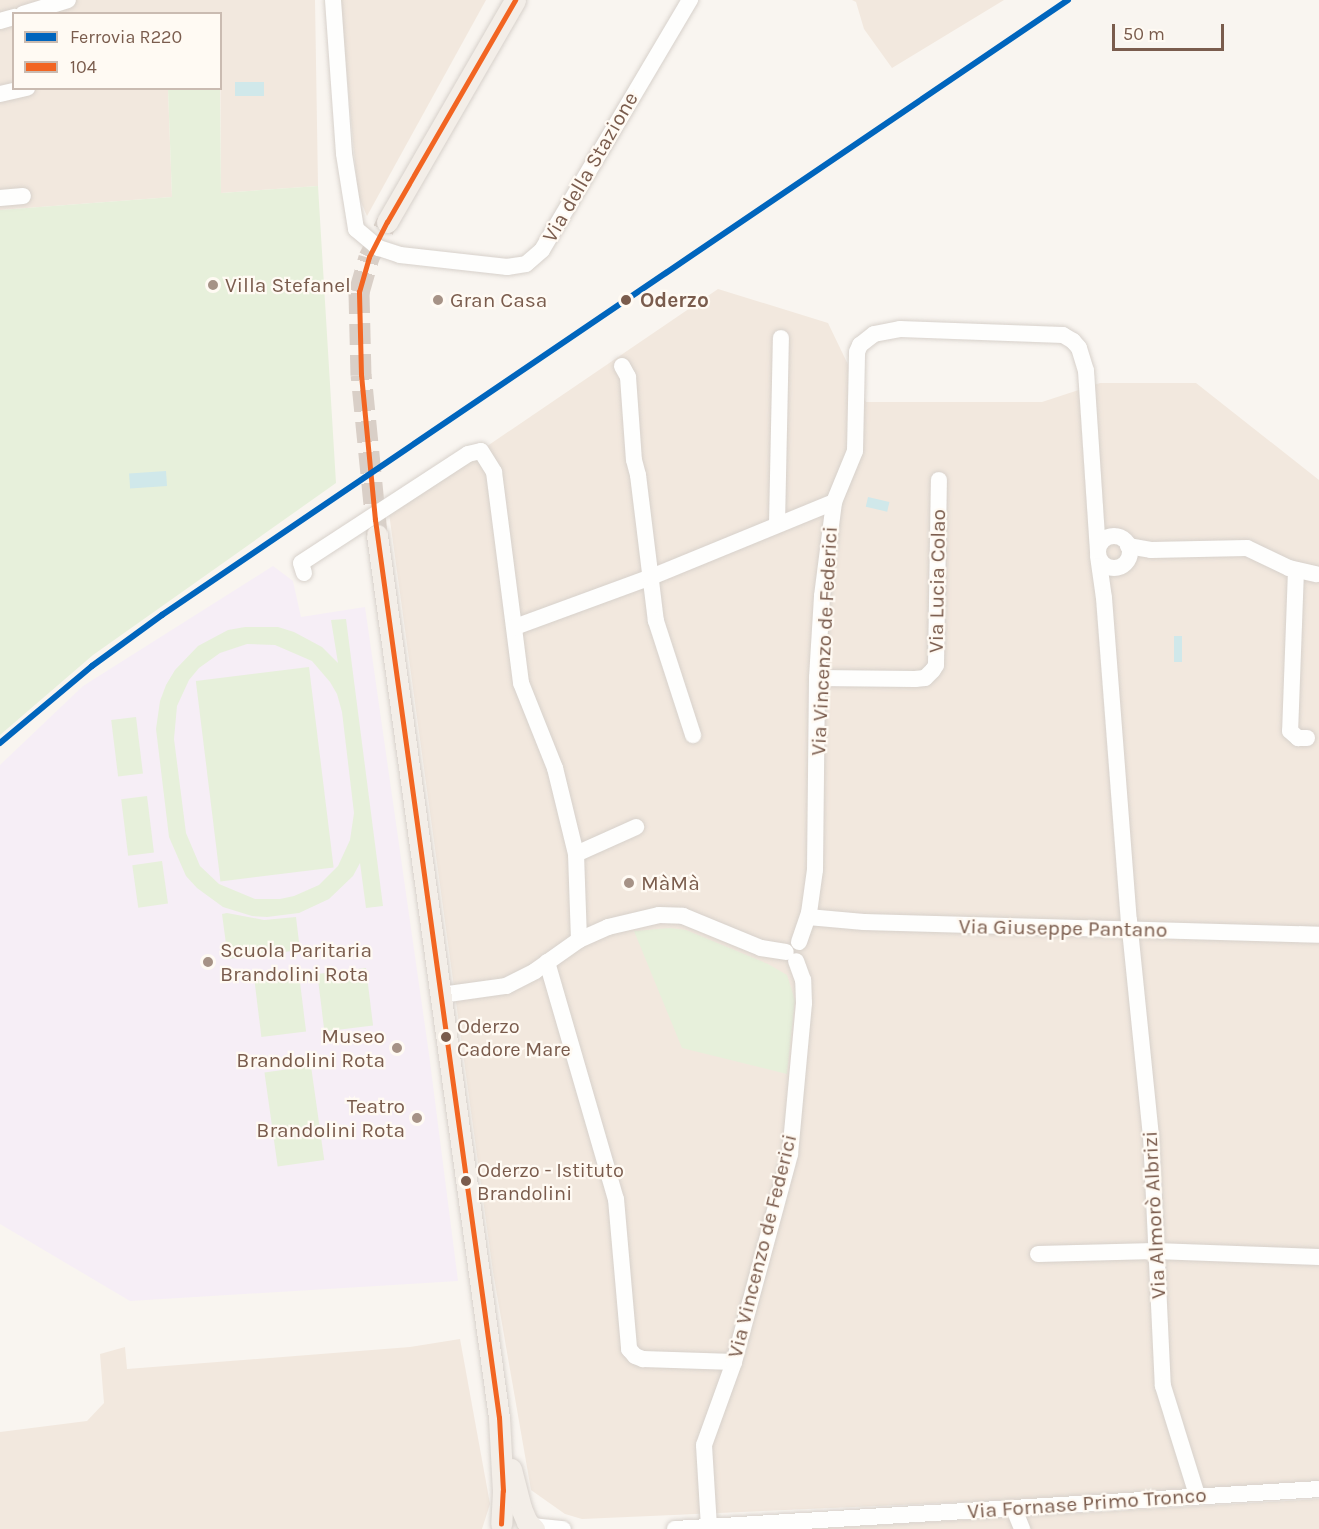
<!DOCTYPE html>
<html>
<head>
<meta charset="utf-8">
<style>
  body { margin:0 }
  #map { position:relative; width:1319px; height:1529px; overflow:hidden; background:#f9f5f0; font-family:Karla,sans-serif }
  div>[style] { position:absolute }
  .residential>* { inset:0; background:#f2e8de }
  .education>* { inset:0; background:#f6eef6 }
  .green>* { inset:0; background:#e7f0db; transform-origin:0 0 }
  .water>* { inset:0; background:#d0e8ea; transform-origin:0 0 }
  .major-tunnel>* { height:21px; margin-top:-10.5px; transform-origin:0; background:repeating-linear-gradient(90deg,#d9cfc7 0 21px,transparent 0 31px) }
  .roads { filter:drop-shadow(0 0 2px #d7d1cb) drop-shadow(0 0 2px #d7d1cb) }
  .minor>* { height:16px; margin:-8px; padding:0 8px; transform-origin:8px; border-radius:8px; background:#fefefd }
  .minor>.ring { margin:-8px; padding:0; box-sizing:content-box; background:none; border:16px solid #fefefd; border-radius:50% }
  .major>* { height:21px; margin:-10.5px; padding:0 10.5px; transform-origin:10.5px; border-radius:10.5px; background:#f3eee8 }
  .bus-1>* { height:4.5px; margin:-2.25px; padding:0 2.25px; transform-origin:2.25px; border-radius:2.25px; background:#f26522 }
  .rail-1>* { height:6px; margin:-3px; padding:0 3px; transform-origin:3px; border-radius:3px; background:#0065bd }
  .dots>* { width:16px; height:16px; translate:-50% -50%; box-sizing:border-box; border:3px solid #fffaf3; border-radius:50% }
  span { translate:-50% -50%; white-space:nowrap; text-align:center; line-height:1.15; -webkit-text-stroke:4.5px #fffaf3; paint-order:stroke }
  .bus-label { font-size:20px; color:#7a5c4d }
  .left { translate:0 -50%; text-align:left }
  .street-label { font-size:21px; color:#7a5c4d }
  .poi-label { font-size:21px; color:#7a5c4d }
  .right { translate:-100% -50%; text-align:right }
  .stop-label { font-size:21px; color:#7a5c4d; font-weight:700 }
  .legend { position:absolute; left:12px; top:12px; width:210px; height:78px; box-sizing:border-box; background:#fffaf3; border:2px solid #cabbb1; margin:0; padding:8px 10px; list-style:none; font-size:18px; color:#7a5c4d }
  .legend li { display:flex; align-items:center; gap:12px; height:30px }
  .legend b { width:30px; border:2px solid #cabbb1 }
  .scale { position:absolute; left:1112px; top:24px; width:112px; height:27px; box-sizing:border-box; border:3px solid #7a5c4d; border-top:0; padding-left:8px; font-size:18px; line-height:21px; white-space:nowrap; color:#7a5c4d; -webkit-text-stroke:4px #fffaf3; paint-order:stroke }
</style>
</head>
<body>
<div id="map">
  <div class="residential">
    <i style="clip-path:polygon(0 0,315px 0,318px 186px,221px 193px,220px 14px,14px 14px,14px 88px,168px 89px,172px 197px,0 210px)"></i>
    <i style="clip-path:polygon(340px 0,486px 0,367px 216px,358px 195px)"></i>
    <i style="clip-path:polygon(852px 0,1004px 0,892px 68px,864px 29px,856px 2px)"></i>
    <i style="clip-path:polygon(718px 289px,828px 323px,866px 402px,1042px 402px,1100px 383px,1196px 383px,1319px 480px,1319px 1481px,1014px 1500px,582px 1519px,565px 1514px,531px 1490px,493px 1272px,389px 513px)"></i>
    <i style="clip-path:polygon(460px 1339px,490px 1504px,482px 1529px,0 1529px,0 1432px,87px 1421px,104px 1403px,100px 1354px,125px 1347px,127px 1369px,410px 1347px)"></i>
    <i style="clip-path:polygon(1319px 1499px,1319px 1529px,808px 1529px)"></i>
  </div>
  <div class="education">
    <i style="clip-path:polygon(273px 566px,293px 581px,301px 617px,365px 607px,429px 1054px,458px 1281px,130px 1301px,0 1224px,0 765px,83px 686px)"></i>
  </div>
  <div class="green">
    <i style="clip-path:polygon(168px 89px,220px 89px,221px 193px,318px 186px,336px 483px,93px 655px,0 735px,0 210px,172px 197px)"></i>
    <i style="clip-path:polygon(evenodd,346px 619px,383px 906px,366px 908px,360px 863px,353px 876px,329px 899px,299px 913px,267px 917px,252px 916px,223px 907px,197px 888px,186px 876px,169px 837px,156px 729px,160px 701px,166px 685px,175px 670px,198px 646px,228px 630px,245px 627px,278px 627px,294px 632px,322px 647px,338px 663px,331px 620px,346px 619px,247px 644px,275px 645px,312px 661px,330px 682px,337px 694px,342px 712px,354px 813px,350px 840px,338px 866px,319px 885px,294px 896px,280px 899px,255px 899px,219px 884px,200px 866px,186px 833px,174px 739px,177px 706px,189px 680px,199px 668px,220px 653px,247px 644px)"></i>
    <i style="left:309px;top:667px;width:202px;height:114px;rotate:83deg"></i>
    <i style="left:136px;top:717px;width:57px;height:25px;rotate:83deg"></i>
    <i style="left:147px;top:796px;width:57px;height:26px;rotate:83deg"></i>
    <i style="left:162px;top:861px;width:43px;height:30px;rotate:82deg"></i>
    <i style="clip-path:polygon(227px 913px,264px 920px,296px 917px,300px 950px,228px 959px,222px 914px)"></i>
    <i style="clip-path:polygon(670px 928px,686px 930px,768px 964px,787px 975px,795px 1000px,787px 1074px,682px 1048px,634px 931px)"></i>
    <i style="left:366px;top:968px;width:58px;height:49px;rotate:83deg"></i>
    <i style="left:299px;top:974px;width:58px;height:45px;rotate:83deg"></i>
    <i style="left:311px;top:1066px;width:95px;height:47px;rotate:82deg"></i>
  </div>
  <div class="water">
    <i style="left:235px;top:82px;width:29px;height:14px"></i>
    <i style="left:166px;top:471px;width:15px;height:37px;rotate:86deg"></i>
    <i style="left:868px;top:497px;width:22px;height:10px;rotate:13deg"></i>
    <i style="left:1174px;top:636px;width:8px;height:26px"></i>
  </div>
  <div class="major-tunnel">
    <i style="left:377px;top:534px;width:160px;rotate:-95.7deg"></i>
    <i style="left:361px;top:375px;width:83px;rotate:-91.4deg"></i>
    <i style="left:359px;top:292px;width:36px;rotate:-74deg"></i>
    <i style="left:369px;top:257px;width:39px;rotate:-63deg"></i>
  </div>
  <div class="roads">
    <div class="minor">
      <i style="left:333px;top:0;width:154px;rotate:85.9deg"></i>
      <i style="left:344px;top:154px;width:76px;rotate:80.9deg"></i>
      <i style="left:356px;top:229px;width:30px;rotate:40deg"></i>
      <i style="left:379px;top:248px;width:22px;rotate:18deg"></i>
      <i style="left:400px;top:255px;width:108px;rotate:6.4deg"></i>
      <i style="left:507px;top:267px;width:19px;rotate:-9deg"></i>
      <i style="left:526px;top:264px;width:21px;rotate:-41deg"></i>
      <i style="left:542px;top:250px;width:291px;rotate:-59.4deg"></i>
      <i style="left:23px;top:14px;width:47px;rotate:-17.3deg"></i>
      <i style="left:0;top:21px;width:15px;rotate:-16deg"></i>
      <i style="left:0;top:94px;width:28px;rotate:-13deg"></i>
      <i style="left:0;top:198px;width:23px;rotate:-5deg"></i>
      <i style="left:622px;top:366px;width:13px;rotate:61deg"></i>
      <i style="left:628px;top:377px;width:83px;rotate:85.9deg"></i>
      <i style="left:634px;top:460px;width:16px;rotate:75deg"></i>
      <i style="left:638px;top:475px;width:147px;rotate:83deg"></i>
      <i style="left:656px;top:621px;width:120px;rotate:72deg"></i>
      <i style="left:777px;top:524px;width:186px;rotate:-88.8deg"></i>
      <i class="ring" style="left:1098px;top:536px;width:16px;height:16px"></i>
      <i style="left:1128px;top:546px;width:23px;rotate:10deg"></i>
      <i style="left:1151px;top:550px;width:96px;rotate:-1.2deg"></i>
      <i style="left:1247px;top:548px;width:47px;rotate:25.5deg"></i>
      <i style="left:1289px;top:568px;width:28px;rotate:13deg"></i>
      <i style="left:1098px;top:556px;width:42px;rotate:81.9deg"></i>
      <i style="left:1104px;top:598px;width:323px;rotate:85.6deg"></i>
      <i style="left:1129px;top:920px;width:216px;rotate:84.2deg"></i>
      <i style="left:1151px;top:1135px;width:251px;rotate:87.3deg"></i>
      <i style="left:1163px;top:1386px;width:114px;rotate:72.7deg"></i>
      <i style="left:1296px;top:570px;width:161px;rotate:92.1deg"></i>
      <i style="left:1290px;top:731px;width:11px;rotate:41deg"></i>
      <i style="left:1298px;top:738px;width:9px"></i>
      <i style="left:304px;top:573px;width:10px;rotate:-107deg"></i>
      <i style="left:301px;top:563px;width:199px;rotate:-33.1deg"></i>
      <i style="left:468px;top:454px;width:13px;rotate:-13deg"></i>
      <i style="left:481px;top:451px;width:25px;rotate:58deg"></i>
      <i style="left:494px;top:472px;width:213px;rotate:82.7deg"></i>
      <i style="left:521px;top:683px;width:92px;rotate:68.2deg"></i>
      <i style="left:555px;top:768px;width:89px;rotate:76.3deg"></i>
      <i style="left:576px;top:854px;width:86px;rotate:88deg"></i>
      <i style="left:515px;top:627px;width:145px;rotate:-20.2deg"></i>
      <i style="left:651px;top:577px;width:198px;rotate:-22.3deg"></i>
      <i style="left:817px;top:678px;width:98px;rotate:0.6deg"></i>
      <i style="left:915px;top:679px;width:10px;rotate:-6deg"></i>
      <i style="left:925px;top:678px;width:11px;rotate:-45deg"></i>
      <i style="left:933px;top:670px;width:6px;rotate:-59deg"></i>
      <i style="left:936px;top:665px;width:185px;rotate:-89.1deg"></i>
      <i style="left:576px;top:854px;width:66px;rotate:-24.2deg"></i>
      <i style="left:808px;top:917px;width:56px;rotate:5.1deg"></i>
      <i style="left:864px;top:922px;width:455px;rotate:1.6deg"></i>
      <i style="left:799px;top:942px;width:31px;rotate:-71deg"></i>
      <i style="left:809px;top:913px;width:43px;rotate:-82.1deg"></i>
      <i style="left:815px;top:870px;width:192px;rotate:-89.4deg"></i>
      <i style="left:817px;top:678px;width:82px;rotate:-86.5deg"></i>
      <i style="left:822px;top:596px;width:95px;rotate:-82.7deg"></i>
      <i style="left:834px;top:502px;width:55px;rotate:-67.6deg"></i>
      <i style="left:855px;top:451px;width:99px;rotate:-88.8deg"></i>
      <i style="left:857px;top:352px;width:8px;rotate:-67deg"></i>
      <i style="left:860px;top:345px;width:18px;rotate:-38deg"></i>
      <i style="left:874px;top:334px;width:26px;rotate:-11deg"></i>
      <i style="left:900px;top:329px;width:163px;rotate:2.1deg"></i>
      <i style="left:1063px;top:335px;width:12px;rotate:31deg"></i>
      <i style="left:1073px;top:341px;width:9px;rotate:49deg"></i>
      <i style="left:1079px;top:348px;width:24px;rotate:73deg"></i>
      <i style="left:1086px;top:371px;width:180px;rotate:86.2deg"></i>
      <i style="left:547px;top:962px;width:247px;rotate:73.8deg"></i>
      <i style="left:616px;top:1199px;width:151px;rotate:85deg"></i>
      <i style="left:629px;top:1349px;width:9px;rotate:49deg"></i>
      <i style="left:635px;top:1356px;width:9px;rotate:21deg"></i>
      <i style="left:643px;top:1359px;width:91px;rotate:1.9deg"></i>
      <i style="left:441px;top:995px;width:66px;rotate:-7.9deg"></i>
      <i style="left:506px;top:986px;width:33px;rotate:-27deg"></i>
      <i style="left:535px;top:971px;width:54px;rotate:-35.2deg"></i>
      <i style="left:579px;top:940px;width:32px;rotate:-24deg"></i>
      <i style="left:608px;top:927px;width:52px;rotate:-13.2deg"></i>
      <i style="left:659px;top:915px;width:24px;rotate:2deg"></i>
      <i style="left:683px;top:916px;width:84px;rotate:22.3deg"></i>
      <i style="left:761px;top:948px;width:25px;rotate:9deg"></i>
      <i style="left:1038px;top:1254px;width:117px;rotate:-1.5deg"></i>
      <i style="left:1155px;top:1251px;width:164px;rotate:2.1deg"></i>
      <i style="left:1014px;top:1509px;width:22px;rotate:68deg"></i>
      <i style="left:532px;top:1526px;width:31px;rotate:6deg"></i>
      <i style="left:709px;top:1527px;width:82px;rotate:-93.5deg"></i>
      <i style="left:704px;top:1445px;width:88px;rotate:-70.1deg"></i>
      <i style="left:734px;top:1362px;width:215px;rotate:-74.9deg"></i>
      <i style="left:790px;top:1154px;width:152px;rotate:-84.7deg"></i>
      <i style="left:804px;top:1003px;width:23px;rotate:-92deg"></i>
      <i style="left:803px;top:980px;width:20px;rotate:-110deg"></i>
      <i style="left:675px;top:1529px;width:645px;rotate:-3.55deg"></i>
    </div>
    <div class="major">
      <i style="left:387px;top:222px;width:256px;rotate:-60deg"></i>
      <i style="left:377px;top:535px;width:891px;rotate:82.13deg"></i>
      <i style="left:499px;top:1418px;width:73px;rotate:86.9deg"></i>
      <i style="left:503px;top:1491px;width:33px;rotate:93deg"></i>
      <i style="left:511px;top:1469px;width:40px;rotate:75.6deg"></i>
      <i style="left:521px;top:1508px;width:15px;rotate:67deg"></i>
      <i style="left:527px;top:1522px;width:10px;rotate:45deg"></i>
    </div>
  </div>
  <div class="bus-1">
    <i style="left:501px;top:1524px;width:33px;rotate:-87deg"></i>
    <i style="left:503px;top:1491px;width:73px;rotate:-93.1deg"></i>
    <i style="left:499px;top:1418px;width:907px;rotate:-97.86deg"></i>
    <i style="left:375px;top:520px;width:146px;rotate:-95.5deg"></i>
    <i style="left:361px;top:375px;width:83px;rotate:-91.4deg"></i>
    <i style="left:359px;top:292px;width:36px;rotate:-74deg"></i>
    <i style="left:369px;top:257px;width:39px;rotate:-63deg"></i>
    <i style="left:387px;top:222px;width:256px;rotate:-60deg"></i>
  </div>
  <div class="rail-1">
    <i style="left:0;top:743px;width:120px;rotate:-39.9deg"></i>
    <i style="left:92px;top:666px;width:87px;rotate:-36.1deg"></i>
    <i style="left:162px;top:615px;width:1095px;rotate:-34.17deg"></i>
  </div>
  <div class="dots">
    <i style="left:213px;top:285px;background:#a69286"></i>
    <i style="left:438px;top:300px;background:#a69286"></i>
    <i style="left:626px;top:300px;background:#7a5c4d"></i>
    <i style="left:629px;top:883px;background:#a69286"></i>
    <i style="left:208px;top:962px;background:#a69286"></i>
    <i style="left:446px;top:1037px;background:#7a5c4d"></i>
    <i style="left:397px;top:1048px;background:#a69286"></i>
    <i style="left:417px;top:1118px;background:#a69286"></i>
    <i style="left:466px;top:1181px;background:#7a5c4d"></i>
  </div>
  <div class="bus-label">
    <span class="left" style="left:457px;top:1038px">Oderzo<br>Cadore Mare</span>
    <span class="left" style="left:477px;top:1182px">Oderzo - Istituto<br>Brandolini</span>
  </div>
  <div class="street-label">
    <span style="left:590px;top:167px;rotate:-60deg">Via della Stazione</span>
    <span style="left:937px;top:581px;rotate:-89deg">Via Lucia Colao</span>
    <span style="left:824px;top:641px;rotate:-87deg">Via Vincenzo de Federici</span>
    <span style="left:1063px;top:928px;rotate:1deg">Via Giuseppe Pantano</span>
    <span style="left:1154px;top:1215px;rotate:-93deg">Via Almorò Albrizi</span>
    <span style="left:762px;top:1246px;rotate:-76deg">Via Vincenzo de Federici</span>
    <span style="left:1087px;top:1503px;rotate:-4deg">Via Fornase Primo Tronco</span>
  </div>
  <div class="poi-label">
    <span class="left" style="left:225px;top:285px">Villa Stefanel</span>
    <span class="left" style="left:450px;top:300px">Gran Casa</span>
    <span class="left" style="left:641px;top:883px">MàMà</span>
    <span class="left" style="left:220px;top:962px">Scuola Paritaria<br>Brandolini Rota</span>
    <span class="right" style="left:385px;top:1048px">Museo<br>Brandolini Rota</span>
    <span class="right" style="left:405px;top:1118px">Teatro<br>Brandolini Rota</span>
  </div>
  <div class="stop-label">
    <span class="left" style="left:640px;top:300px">Oderzo</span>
  </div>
  <ul class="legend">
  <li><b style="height:8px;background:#0065bd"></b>Ferrovia R220</li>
  <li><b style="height:8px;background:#f26522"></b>104</li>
  </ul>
  <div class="scale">50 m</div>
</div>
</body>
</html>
